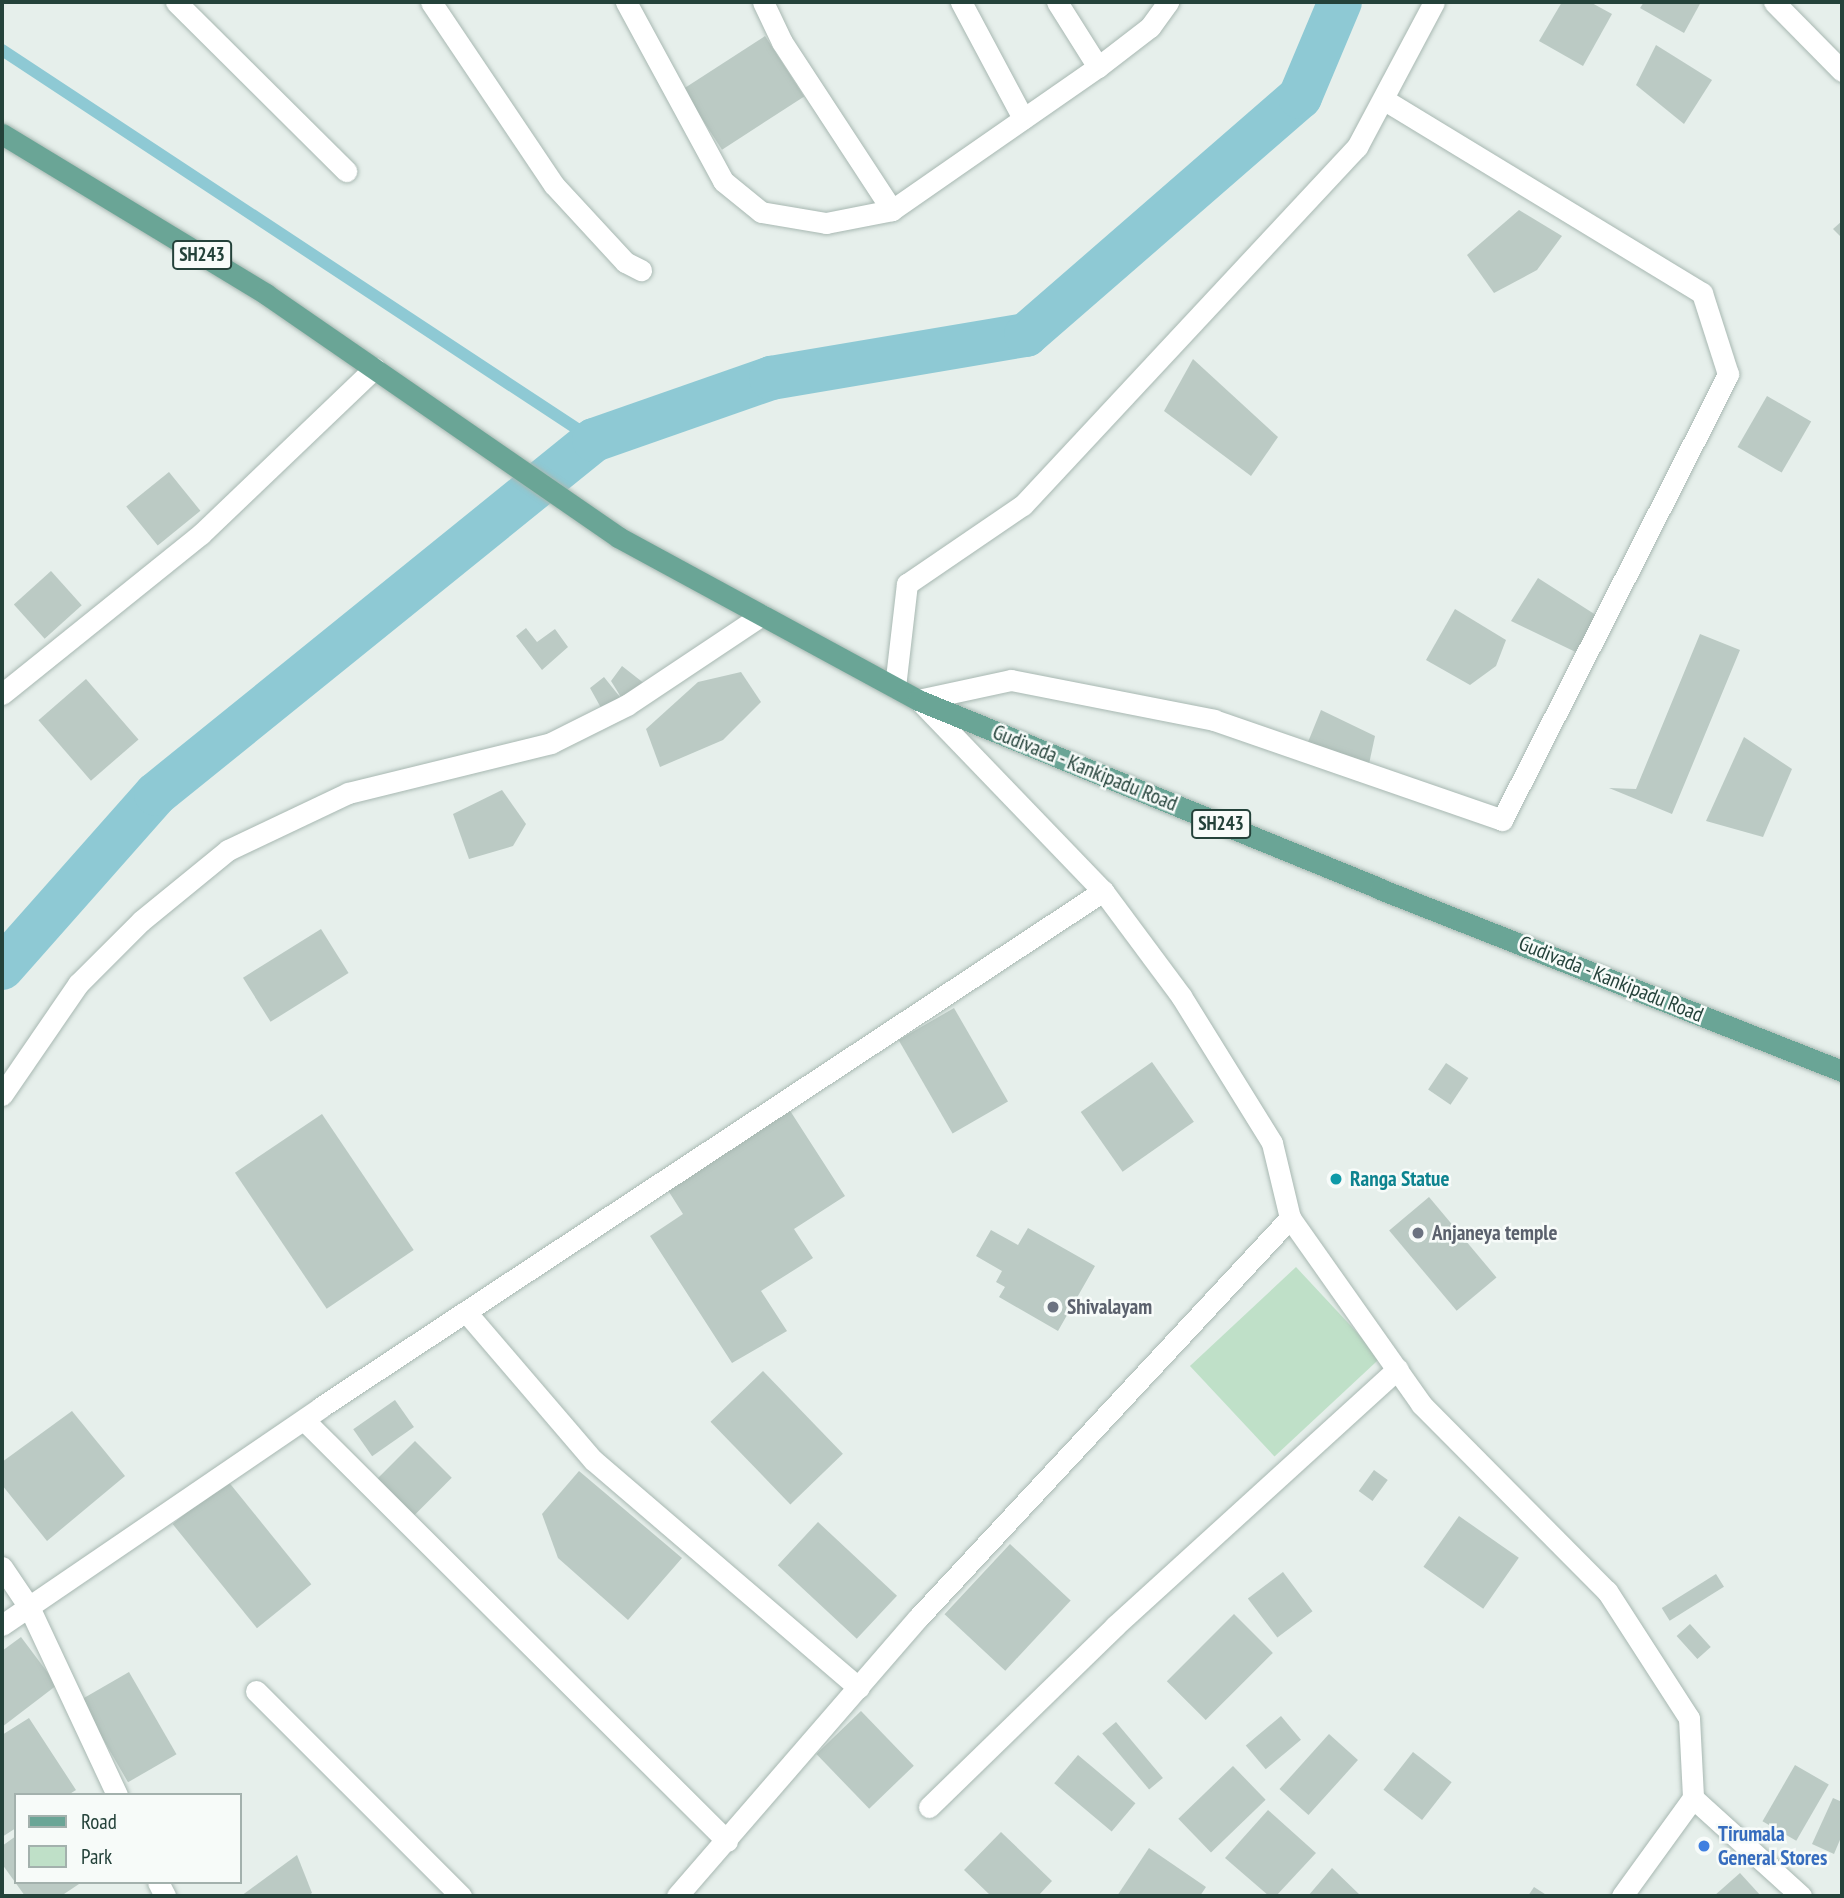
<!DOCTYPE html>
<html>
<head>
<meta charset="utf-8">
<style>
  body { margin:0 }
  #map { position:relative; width:1844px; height:1898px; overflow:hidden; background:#e6efeb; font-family:"PT Sans Narrow",sans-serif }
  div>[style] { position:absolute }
  .green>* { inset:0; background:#bfe0c8; transform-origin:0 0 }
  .stream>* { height:12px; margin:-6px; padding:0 6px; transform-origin:6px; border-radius:6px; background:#8ec9d4 }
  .canal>* { height:44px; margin:-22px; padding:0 22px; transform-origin:22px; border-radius:22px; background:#8ec9d4 }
  .building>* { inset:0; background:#bbcac4; transform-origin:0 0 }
  .roads { filter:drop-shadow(0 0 2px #a8b8b2) drop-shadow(0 0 2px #a8b8b2) }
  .street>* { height:21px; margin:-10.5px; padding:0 10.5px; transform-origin:10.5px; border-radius:10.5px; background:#fff }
  .primary>* { height:21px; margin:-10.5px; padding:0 10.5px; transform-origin:10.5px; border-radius:10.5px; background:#6aa596 }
  .dots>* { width:19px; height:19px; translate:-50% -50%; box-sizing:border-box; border:4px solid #f7fbf9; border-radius:50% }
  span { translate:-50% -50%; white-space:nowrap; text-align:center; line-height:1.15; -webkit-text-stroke:5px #f7fbf9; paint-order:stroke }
  .shield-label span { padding:2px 5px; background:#f7fbf9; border:2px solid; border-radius:5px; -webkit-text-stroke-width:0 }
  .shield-label { font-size:19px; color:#24423a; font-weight:700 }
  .street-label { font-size:21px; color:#24423a }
  .culture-label { font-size:21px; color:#0d838f; font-weight:700 }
  .left { translate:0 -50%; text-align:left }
  .worship-label { font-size:21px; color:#5b616d; font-weight:700 }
  .shop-label { font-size:21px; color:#366cbe; font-weight:700 }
  .frame { position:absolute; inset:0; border:4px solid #24423a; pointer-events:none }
  .legend { position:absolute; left:14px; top:1793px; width:228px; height:91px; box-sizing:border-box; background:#f7fbf9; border:2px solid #a3b1ad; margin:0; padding:9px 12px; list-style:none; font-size:21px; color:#24423a }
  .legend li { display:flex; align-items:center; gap:14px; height:35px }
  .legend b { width:35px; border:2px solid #a3b1ad }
</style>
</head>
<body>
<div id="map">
  <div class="green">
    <i style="left:1296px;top:1267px;width:124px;height:145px;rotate:47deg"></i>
  </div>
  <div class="stream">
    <i style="left:2px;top:50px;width:709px;rotate:33.38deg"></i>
  </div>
  <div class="canal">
    <i style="left:2px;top:968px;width:232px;rotate:-48.5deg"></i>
    <i style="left:156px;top:794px;width:563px;rotate:-38.95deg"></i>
    <i style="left:594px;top:440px;width:188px;rotate:-19.3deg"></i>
    <i style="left:771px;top:378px;width:259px;rotate:-9.6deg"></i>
    <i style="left:1026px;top:335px;width:363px;rotate:-41deg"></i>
    <i style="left:1300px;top:97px;width:103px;rotate:-67.2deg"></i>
  </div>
  <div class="building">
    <i style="clip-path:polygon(1562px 2px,1590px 2px,1612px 14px,1583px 66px,1539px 41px)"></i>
    <i style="clip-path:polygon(1644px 2px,1701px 2px,1684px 33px,1640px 8px)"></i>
    <i style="left:765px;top:36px;width:72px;height:98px;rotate:57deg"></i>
    <i style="clip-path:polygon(1656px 45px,1712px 80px,1684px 124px,1636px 85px)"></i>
    <i style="clip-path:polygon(1519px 210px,1562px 236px,1537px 270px,1494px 293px,1467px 255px)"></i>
    <i style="clip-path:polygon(1842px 221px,1842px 238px,1833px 229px)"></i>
    <i style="clip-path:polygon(1193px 359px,1278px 437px,1251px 476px,1164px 411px)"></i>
    <i style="left:1767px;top:396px;width:51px;height:59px;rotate:30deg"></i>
    <i style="left:169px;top:472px;width:50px;height:55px;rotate:51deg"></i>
    <i style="left:51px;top:571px;width:46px;height:50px;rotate:48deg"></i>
    <i style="clip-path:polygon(1538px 578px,1599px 617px,1586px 657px,1511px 621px)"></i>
    <i style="clip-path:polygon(1455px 609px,1506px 640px,1496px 666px,1470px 685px,1426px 660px)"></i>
    <i style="clip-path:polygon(526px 628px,537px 642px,555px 629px,568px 647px,542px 670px,516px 636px)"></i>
    <i style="clip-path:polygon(1700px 634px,1740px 650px,1672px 814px,1609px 788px,1636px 789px)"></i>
    <i style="clip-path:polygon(622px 666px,650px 688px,605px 715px,590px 688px,604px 677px,624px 702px,611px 681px)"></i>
    <i style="clip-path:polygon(741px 672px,761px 702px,723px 740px,660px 767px,646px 729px,698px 682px)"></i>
    <i style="left:86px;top:679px;width:80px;height:63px;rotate:49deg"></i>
    <i style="clip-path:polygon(1321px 710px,1375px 736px,1369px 764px,1308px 742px)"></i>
    <i style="clip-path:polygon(1744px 737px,1792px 769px,1763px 837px,1706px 821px)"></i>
    <i style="clip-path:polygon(502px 790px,526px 824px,513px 846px,469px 859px,453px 814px)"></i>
    <i style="left:321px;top:929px;width:52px;height:92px;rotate:58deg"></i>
    <i style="left:954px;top:1008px;width:108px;height:64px;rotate:60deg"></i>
    <i style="left:1152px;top:1062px;width:73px;height:87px;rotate:55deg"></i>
    <i style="left:1446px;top:1063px;width:27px;height:32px;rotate:34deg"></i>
    <i style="clip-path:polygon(787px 1106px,845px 1196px,794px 1229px,813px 1258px,761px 1291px,787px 1331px,732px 1363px,650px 1236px,683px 1214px,664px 1184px)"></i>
    <i style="left:322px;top:1114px;width:164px;height:105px;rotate:56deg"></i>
    <i style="left:1429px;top:1197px;width:105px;height:52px;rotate:50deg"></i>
    <i style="clip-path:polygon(1028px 1228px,1095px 1266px,1058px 1331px,999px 1297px,1005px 1287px,996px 1282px,1002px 1271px,976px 1256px,991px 1230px,1018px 1245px)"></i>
    <i style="left:763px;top:1371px;width:115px;height:73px;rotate:46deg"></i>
    <i style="left:395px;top:1400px;width:33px;height:51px;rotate:55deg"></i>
    <i style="clip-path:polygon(72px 1411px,125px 1476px,47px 1541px,2px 1485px,2px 1462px)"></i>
    <i style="left:415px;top:1441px;width:52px;height:54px;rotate:45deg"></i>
    <i style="left:1374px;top:1470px;width:17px;height:26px;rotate:36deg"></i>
    <i style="clip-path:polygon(579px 1471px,682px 1558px,628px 1620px,558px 1558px,542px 1514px)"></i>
    <i style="left:227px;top:1480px;width:134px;height:70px;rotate:51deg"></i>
    <i style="left:1459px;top:1516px;width:73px;height:62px;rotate:35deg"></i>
    <i style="left:818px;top:1522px;width:108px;height:59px;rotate:43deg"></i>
    <i style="left:1010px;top:1544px;width:83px;height:96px;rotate:43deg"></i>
    <i style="left:1283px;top:1572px;width:49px;height:44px;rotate:53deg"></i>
    <i style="left:1716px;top:1574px;width:15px;height:64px;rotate:58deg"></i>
    <i style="left:1234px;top:1614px;width:55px;height:95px;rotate:45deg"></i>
    <i style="left:1690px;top:1624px;width:31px;height:18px;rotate:48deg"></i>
    <i style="clip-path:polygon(21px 1637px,57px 1685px,2px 1727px,2px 1651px)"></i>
    <i style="left:129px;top:1672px;width:95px;height:56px;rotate:60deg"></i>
    <i style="left:861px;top:1711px;width:76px;height:62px;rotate:46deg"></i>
    <i style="left:1281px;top:1716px;width:31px;height:46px;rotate:50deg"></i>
    <i style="clip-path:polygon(29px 1718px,76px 1790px,68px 1795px,16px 1795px,16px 1828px,2px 1837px,2px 1735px)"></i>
    <i style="left:1116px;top:1722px;width:73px;height:18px;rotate:50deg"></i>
    <i style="left:1329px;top:1734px;width:39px;height:74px;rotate:42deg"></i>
    <i style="left:1413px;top:1752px;width:49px;height:48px;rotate:38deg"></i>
    <i style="left:1078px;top:1755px;width:75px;height:37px;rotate:40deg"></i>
    <i style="left:1795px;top:1765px;width:39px;height:65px;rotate:30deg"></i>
    <i style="left:1233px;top:1766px;width:47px;height:76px;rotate:46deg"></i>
    <i style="clip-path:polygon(1833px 1798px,1842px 1802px,1842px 1835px,1834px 1854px,1812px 1844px)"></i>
    <i style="clip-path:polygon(1268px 1810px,1316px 1853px,1276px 1896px,1269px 1896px,1225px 1858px)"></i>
    <i style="clip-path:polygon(1001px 1832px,1052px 1881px,1038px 1896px,991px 1896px,964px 1870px)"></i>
    <i style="clip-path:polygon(16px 1836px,16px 1882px,82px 1882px,61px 1896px,25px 1896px,2px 1864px,2px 1846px)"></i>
    <i style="clip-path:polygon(1149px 1848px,1206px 1887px,1200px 1896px,1117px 1896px)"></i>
    <i style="clip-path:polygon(297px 1855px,312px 1893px,308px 1896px,241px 1896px)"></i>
    <i style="clip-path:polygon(1332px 1868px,1361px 1896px,1308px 1896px)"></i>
    <i style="clip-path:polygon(1740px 1873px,1761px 1896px,1714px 1896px)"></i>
    <i style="clip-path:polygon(1534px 1887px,1548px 1896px,1528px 1896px)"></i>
  </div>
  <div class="roads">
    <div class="street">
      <i style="left:176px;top:2px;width:240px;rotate:44.8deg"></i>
      <i style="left:431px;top:2px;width:220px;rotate:56.1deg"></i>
      <i style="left:554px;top:185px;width:105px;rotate:47.3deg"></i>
      <i style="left:625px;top:262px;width:18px;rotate:27deg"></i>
      <i style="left:626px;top:2px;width:204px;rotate:61.5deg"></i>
      <i style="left:723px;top:181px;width:49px;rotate:39.2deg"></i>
      <i style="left:761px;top:212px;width:66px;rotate:9.6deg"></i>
      <i style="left:826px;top:223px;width:67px;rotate:-11.1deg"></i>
      <i style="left:892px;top:210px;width:251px;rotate:-34.8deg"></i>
      <i style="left:1098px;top:67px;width:66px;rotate:-37.6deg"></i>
      <i style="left:1150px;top:27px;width:31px;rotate:-54deg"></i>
      <i style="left:763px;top:2px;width:44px;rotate:64.6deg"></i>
      <i style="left:782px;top:42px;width:201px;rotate:56.8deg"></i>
      <i style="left:961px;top:2px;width:132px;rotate:61.9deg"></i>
      <i style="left:1057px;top:2px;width:77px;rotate:57.8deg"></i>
      <i style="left:1774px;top:2px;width:97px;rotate:45.4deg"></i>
      <i style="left:895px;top:687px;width:104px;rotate:-83.4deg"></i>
      <i style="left:907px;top:584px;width:140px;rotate:-34.3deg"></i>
      <i style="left:1023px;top:505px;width:490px;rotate:-47deg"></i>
      <i style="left:1357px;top:147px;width:164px;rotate:-62deg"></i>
      <i style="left:2px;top:694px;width:255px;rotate:-38.8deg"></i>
      <i style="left:201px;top:534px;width:240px;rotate:-43.7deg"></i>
      <i style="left:918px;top:700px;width:95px;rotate:-12.1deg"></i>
      <i style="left:1011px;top:680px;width:207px;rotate:11.1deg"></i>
      <i style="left:1214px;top:720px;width:305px;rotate:19.1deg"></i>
      <i style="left:1502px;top:820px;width:500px;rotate:-63.1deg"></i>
      <i style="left:1728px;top:374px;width:85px;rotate:-107.8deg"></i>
      <i style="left:1702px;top:293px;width:373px;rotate:-148.7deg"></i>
      <i style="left:919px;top:700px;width:265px;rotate:46.1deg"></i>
      <i style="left:1103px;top:891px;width:131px;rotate:53.4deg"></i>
      <i style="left:1181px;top:996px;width:173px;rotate:58.2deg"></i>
      <i style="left:1272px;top:1143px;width:77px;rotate:76.5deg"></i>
      <i style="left:1290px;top:1218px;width:228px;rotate:54.8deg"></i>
      <i style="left:1421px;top:1404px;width:264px;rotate:45.2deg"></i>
      <i style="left:1607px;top:1591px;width:151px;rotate:57.2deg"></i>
      <i style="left:1689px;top:1718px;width:80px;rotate:87.1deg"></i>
      <i style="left:1693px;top:1798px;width:146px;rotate:42.2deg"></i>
      <i style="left:2px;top:1095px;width:135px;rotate:-55.6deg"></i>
      <i style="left:78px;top:984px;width:89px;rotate:-45deg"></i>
      <i style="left:141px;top:921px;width:112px;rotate:-39.2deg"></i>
      <i style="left:228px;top:850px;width:133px;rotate:-25.4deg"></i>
      <i style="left:348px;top:793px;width:209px;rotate:-13.8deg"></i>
      <i style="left:551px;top:743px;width:85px;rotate:-26.6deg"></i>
      <i style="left:627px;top:705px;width:162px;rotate:-33.7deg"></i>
      <i style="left:466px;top:1312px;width:195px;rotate:49.4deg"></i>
      <i style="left:593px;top:1460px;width:350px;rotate:40.6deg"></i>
      <i style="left:306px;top:1422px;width:594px;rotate:44.86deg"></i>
      <i style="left:2px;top:1567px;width:48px;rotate:56deg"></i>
      <i style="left:29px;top:1607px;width:208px;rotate:64.9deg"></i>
      <i style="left:2px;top:1625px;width:386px;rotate:-34.3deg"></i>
      <i style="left:321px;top:1407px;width:937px;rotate:-33.42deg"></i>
      <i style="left:256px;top:1691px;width:290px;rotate:45deg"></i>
      <i style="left:929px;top:1807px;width:260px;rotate:-44.2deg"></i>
      <i style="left:1115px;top:1626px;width:382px;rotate:-42.3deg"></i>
      <i style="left:158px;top:1882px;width:16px;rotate:63deg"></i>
      <i style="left:677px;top:1896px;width:367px;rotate:-49.1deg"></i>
      <i style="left:917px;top:1619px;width:548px;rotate:-47.07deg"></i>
      <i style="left:1622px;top:1896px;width:121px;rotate:-54.1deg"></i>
    </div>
    <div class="primary">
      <i style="left:2px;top:134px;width:309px;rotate:31.2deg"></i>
      <i style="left:266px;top:294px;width:428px;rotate:34.6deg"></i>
      <i style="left:618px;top:537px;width:341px;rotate:28.5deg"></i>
      <i style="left:918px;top:700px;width:499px;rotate:22.2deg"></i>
      <i style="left:1380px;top:889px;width:497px;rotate:21.5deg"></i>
    </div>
  </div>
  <div class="dots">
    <i style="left:1336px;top:1179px;background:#0f9aa8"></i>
    <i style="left:1418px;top:1233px;background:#6b7280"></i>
    <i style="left:1053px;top:1307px;background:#6b7280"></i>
    <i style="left:1704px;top:1846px;background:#3f7fe0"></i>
  </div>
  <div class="shield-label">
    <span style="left:202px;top:255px">SH243</span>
    <span style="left:1221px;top:824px">SH243</span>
  </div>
  <div class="street-label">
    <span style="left:1085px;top:768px;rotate:22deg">Gudivada - Kankipadu Road</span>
    <span style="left:1611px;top:979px;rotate:22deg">Gudivada - Kankipadu Road</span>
  </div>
  <div class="culture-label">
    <span class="left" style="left:1350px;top:1179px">Ranga Statue</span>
  </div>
  <div class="worship-label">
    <span class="left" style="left:1432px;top:1233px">Anjaneya temple</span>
    <span class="left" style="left:1067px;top:1307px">Shivalayam</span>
  </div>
  <div class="shop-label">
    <span class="left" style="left:1718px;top:1846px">Tirumala<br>General Stores</span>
  </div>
  <div class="frame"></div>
  <ul class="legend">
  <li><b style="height:9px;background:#6aa596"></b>Road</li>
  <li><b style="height:19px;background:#bfe0c8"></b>Park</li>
  </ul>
</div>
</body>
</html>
